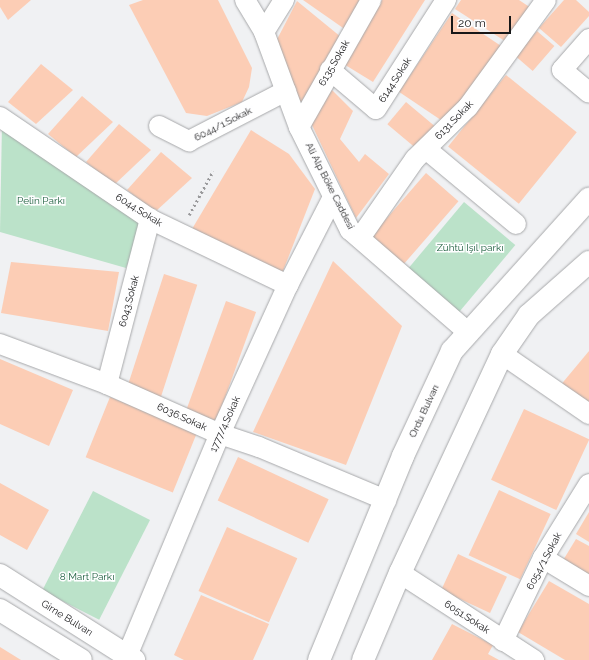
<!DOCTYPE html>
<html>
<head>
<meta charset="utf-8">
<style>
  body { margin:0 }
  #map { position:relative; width:589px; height:660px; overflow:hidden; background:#f0f1f3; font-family:Raleway,sans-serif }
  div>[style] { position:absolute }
  .green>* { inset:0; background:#bbe2c9; transform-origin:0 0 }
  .building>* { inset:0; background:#fccdb5; transform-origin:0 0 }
  .path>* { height:2.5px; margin-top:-1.25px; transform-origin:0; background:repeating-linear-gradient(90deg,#99999b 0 2px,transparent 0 5px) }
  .roads { filter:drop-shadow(0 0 1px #a7a8aa) drop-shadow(0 0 1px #a7a8aa) }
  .minor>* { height:20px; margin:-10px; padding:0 10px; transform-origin:10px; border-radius:10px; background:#fff }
  .secondary>* { height:22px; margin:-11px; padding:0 11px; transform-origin:11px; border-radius:11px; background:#fff }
  .primary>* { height:22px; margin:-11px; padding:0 11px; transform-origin:11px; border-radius:11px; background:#fff }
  span { translate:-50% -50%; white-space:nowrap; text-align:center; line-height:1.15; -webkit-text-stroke:3px #fefeff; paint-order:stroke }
  .street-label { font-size:10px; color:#171718 }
  .park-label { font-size:10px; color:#1a5d3c }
  .scale { position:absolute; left:451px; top:16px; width:60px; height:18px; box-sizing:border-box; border:2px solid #171718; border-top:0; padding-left:5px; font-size:12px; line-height:14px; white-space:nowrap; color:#171718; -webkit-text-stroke:3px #fefeff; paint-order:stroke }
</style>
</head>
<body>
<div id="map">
  <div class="green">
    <i style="clip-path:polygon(2px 124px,143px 224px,126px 268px,0 232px)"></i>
    <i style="left:464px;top:202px;width:67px;height:88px;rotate:40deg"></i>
    <i style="left:93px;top:491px;width:64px;height:112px;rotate:27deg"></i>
  </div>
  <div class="building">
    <i style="clip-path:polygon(0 0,31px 0,8px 20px,0 7px)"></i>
    <i style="clip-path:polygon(143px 0,218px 0,252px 68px,249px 87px,242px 102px,207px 116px,186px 113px,129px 5px)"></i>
    <i style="clip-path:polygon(303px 0,365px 0,346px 30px)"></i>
    <i style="clip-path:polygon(382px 0,425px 0,373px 82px,342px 63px)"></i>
    <i style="clip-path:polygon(461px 0,519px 0,531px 8px,508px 43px,455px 9px)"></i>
    <i style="clip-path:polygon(564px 0,576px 0,589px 12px,589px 16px,561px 47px,539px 28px)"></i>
    <i style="clip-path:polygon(297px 1px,341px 37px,297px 109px,272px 49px)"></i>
    <i style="left:452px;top:13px;width:61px;height:95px;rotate:34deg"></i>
    <i style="left:537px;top:31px;width:23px;height:33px;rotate:41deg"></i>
    <i style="clip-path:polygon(41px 64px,73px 90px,36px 124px,8px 102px)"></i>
    <i style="left:506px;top:75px;width:91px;height:92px;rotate:39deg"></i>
    <i style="clip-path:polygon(332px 90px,353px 111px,340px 139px,359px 162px,365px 154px,389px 174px,356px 218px,311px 123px)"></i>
    <i style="clip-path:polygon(82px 96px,113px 122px,76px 157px,48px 134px)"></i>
    <i style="left:406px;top:102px;width:40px;height:29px;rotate:40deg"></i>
    <i style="clip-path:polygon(119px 124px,151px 150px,114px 185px,86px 162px)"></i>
    <i style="clip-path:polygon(251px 130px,289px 154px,315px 189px,281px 276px,192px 229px)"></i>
    <i style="clip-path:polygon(161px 152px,192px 178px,155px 212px,127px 190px)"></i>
    <i style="left:426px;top:173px;width:43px;height:84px;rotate:41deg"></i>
    <i style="clip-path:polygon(333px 261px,402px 326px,346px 465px,253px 432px)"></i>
    <i style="clip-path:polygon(11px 262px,119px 272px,108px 331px,1px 313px)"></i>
    <i style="left:164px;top:274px;width:35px;height:121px;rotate:18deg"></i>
    <i style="left:226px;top:301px;width:32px;height:116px;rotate:20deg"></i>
    <i style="clip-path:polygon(589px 351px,589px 404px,559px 387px)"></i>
    <i style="clip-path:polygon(0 359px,73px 390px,49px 446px,0 424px)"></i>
    <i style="left:110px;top:397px;width:94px;height:65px;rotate:22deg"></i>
    <i style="left:524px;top:409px;width:72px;height:78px;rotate:25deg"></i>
    <i style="left:238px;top:457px;width:100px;height:48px;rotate:25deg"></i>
    <i style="clip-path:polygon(0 483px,49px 510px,27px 550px,0 535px)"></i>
    <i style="left:499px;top:490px;width:57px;height:72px;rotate:25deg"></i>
    <i style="clip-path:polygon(589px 512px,589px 542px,576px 534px)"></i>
    <i style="left:227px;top:527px;width:77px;height:70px;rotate:24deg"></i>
    <i style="clip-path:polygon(576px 539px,589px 546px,589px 578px,562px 562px)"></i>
    <i style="left:458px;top:554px;width:54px;height:40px;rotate:25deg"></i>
    <i style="clip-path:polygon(549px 581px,589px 604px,589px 660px,565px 660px,518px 632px)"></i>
    <i style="clip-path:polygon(201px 595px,269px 624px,253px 660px,184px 660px,174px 655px)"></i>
    <i style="clip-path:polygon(452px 624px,493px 645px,488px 654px,499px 660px,432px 660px)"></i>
    <i style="clip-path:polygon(0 647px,21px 660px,0 660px)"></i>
  </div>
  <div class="path">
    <i style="left:189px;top:215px;width:50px;rotate:-61.4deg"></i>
  </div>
  <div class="roads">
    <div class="minor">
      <i style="left:245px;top:0;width:37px;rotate:59deg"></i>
      <i style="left:264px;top:32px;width:101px;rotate:69.8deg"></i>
      <i style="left:299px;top:127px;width:115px;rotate:63.7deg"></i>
      <i style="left:350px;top:230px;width:157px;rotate:40.9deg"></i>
      <i style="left:264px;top:32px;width:38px;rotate:-58deg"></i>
      <i style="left:589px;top:39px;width:41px;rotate:131.1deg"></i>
      <i style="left:562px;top:70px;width:35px;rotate:40deg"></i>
      <i style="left:330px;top:70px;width:60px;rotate:40.3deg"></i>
      <i style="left:376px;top:109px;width:130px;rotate:-57.3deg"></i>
      <i style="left:0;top:117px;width:181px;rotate:34.2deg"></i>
      <i style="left:150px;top:219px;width:153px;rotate:25.6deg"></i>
      <i style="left:159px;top:126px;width:34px;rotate:27deg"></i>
      <i style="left:189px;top:141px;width:109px;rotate:-27.3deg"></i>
      <i style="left:299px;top:127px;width:146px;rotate:-60.4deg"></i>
      <i style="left:426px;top:149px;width:117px;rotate:39.8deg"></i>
      <i style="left:360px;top:238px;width:96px;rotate:-55.2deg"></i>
      <i style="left:415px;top:159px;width:74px;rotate:-44.5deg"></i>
      <i style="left:468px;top:107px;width:132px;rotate:-53.9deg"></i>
      <i style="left:0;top:344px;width:114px;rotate:20.5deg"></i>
      <i style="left:107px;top:384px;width:124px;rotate:23.9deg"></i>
      <i style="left:220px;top:434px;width:41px;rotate:18.4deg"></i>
      <i style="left:259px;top:447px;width:138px;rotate:22.7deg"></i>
      <i style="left:502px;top:354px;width:106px;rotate:34.6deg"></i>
      <i style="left:107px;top:384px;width:171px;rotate:-75.4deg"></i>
      <i style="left:543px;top:558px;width:54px;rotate:31.3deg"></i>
      <i style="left:400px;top:573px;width:160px;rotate:33deg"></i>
      <i style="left:503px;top:641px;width:92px;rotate:-64.3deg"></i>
      <i style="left:543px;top:558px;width:87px;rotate:-58.1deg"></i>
      <i style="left:127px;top:656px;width:241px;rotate:-67.3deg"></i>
      <i style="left:220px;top:434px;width:164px;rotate:-65.5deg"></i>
      <i style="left:288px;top:285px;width:99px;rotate:-62.9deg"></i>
    </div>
    <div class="secondary">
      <i style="left:319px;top:660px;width:221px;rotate:-67.6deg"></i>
      <i style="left:403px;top:456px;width:116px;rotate:-65deg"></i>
      <i style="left:452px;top:351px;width:205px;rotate:-48deg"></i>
      <i style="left:363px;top:660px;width:95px;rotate:-67deg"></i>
      <i style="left:400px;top:573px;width:242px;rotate:-65deg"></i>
      <i style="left:502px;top:354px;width:47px;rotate:-55.3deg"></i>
      <i style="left:529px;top:315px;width:80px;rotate:-41.5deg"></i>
    </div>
    <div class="primary">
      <i style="left:0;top:575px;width:159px;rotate:32.4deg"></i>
      <i style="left:0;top:610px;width:95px;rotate:31.7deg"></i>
    </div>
  </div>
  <div class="street-label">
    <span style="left:334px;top:63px;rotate:-60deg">6135.Sokak</span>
    <span style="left:395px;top:80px;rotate:-57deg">6144.Sokak</span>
    <span style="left:454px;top:120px;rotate:-46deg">6131.Sokak</span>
    <span style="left:223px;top:124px;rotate:-27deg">6044/1.Sokak</span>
    <span style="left:330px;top:186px;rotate:63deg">Ali Alp Böke Caddesi</span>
    <span style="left:139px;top:210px;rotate:32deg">6044.Sokak</span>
    <span style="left:129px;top:301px;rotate:-75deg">6043.Sokak</span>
    <span style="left:424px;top:411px;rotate:-65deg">Ordu Bulvarı</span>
    <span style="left:182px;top:417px;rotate:24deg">6036.Sokak</span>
    <span style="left:225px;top:424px;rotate:-66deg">1777/4.Sokak</span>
    <span style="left:544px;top:561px;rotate:-62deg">6054/1.Sokak</span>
    <span style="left:467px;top:617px;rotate:33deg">6051.Sokak</span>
    <span style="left:67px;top:618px;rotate:32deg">Girne Bulvarı</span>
  </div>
  <div class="park-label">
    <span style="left:41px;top:201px">Pelin Parkı</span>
    <span style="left:470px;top:248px">Zühtü Işıl parkı</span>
    <span style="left:87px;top:577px">8 Mart Parkı</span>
  </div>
  <div class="scale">20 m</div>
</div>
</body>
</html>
